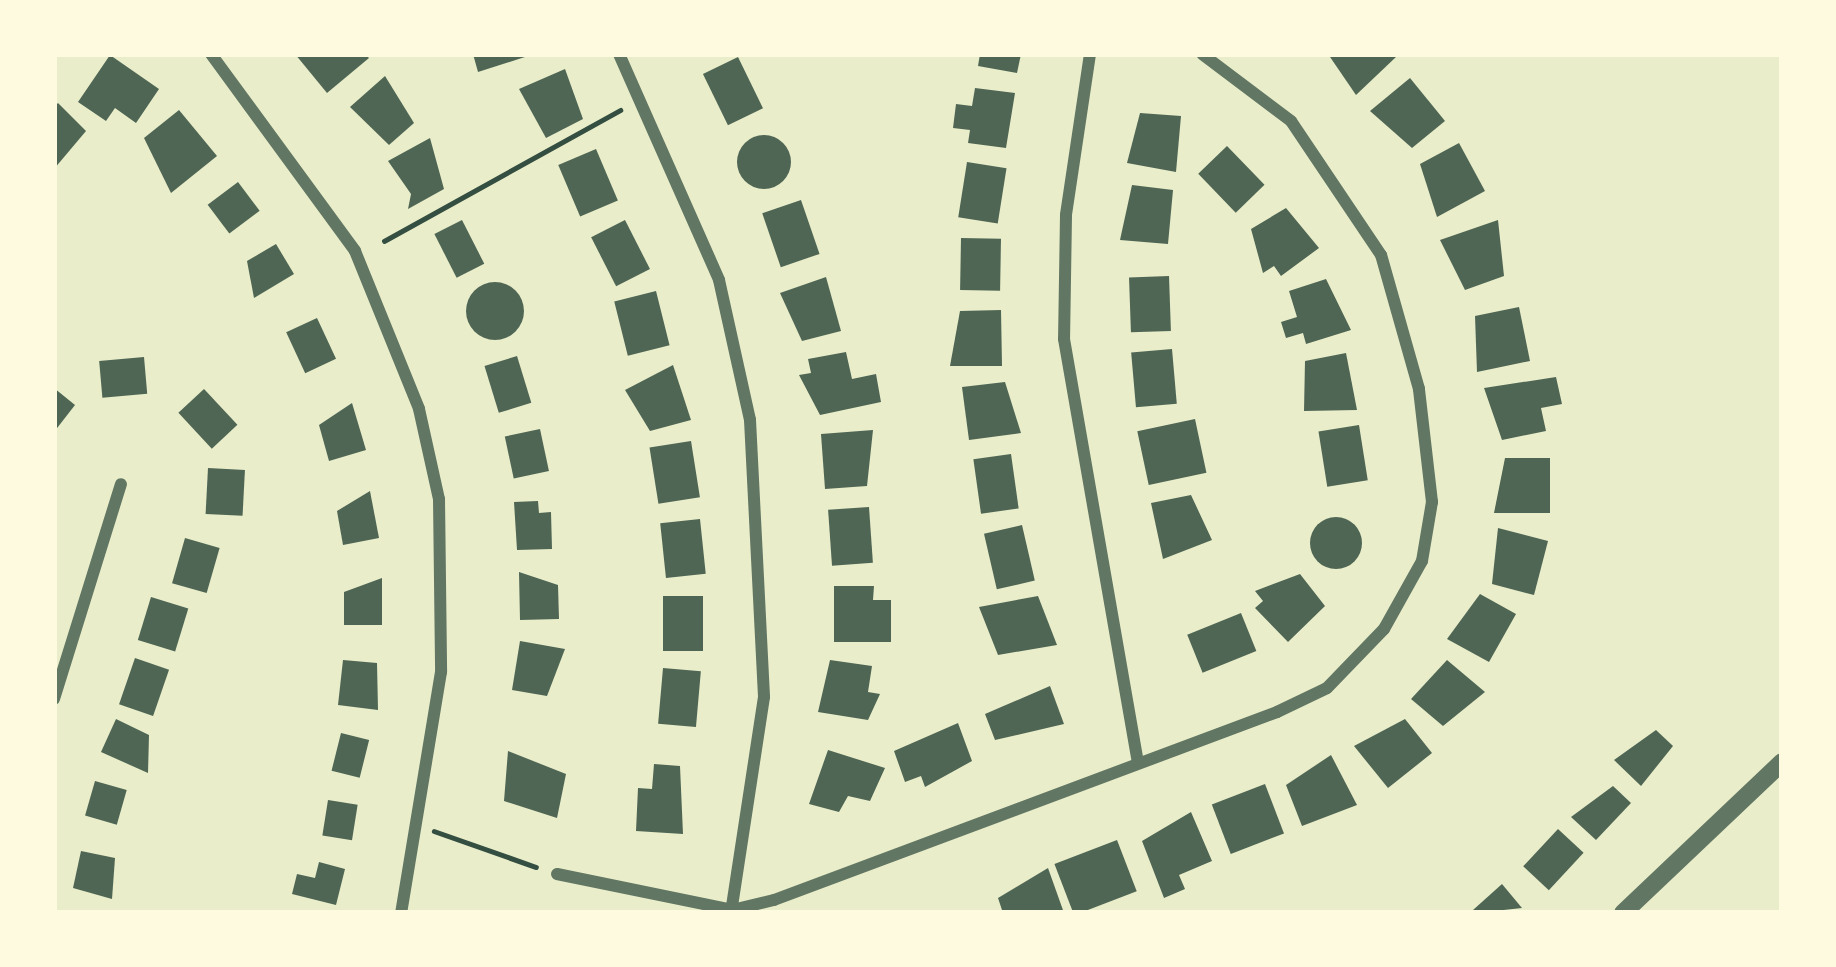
<!DOCTYPE html>
<html>
<head>
<meta charset="utf-8">
<style>
  body { margin:0 }
  #map { position:relative; width:1836px; height:967px; overflow:hidden; background:#e9edc9; font-family:Quicksand,sans-serif }
  div>[style] { position:absolute }
  .building>* { inset:0; background:#4f6655; transform-origin:0 0 }
  .round { border-radius:50% }
  .path>* { height:4.5px; margin:-2.25px; padding:0 2.25px; transform-origin:2.25px; border-radius:2.25px; background:#344e41 }
  .minor>* { height:12px; margin:-6px; padding:0 6px; transform-origin:6px; border-radius:6px; background:#617663 }
  .tertiary>* { height:18px; margin:-9px; padding:0 9px; transform-origin:9px; border-radius:9px; background:#617663 }
  span { translate:-50% -50%; white-space:nowrap; text-align:center; line-height:1.15; -webkit-text-stroke:10px #fefae0; paint-order:stroke }
  .frame { position:absolute; inset:0; border:57px solid #fefae0; pointer-events:none }
</style>
</head>
<body>
<div id="map">
  <div class="building">
    <i style="clip-path:polygon(295px 54px,365px 54px,369px 58px,327px 93px)"></i>
    <i style="clip-path:polygon(473px 54px,531px 54px,531px 55px,478px 72px)"></i>
    <i style="clip-path:polygon(980px 54px,1021px 54px,1017px 73px,978px 66px)"></i>
    <i style="clip-path:polygon(1328px 54px,1393px 54px,1396px 57px,1356px 95px)"></i>
    <i style="clip-path:polygon(110px 55px,159px 89px,136px 123px,115px 108px,106px 121px,78px 102px)"></i>
    <i style="left:738px;top:57px;width:57px;height:39px;rotate:64deg"></i>
    <i style="clip-path:polygon(565px 69px,583px 119px,546px 138px,519px 89px)"></i>
    <i style="clip-path:polygon(385px 76px,414px 123px,389px 145px,350px 107px)"></i>
    <i style="clip-path:polygon(1410px 78px,1445px 121px,1412px 148px,1370px 111px)"></i>
    <i style="clip-path:polygon(975px 88px,1015px 93px,1006px 148px,968px 143px,970px 130px,953px 128px,956px 104px,972px 106px)"></i>
    <i style="clip-path:polygon(58px 103px,86px 131px,54px 169px,54px 107px)"></i>
    <i style="clip-path:polygon(179px 110px,217px 156px,171px 193px,144px 138px)"></i>
    <i style="clip-path:polygon(1140px 113px,1181px 116px,1176px 172px,1127px 163px)"></i>
    <i class="round" style="left:737px;top:135px;width:54px;height:54px"></i>
    <i style="clip-path:polygon(430px 138px,444px 189px,408px 209px,411px 194px,388px 161px)"></i>
    <i style="clip-path:polygon(1459px 143px,1485px 191px,1437px 217px,1420px 164px)"></i>
    <i style="left:1227px;top:146px;width:54px;height:40px;rotate:46deg"></i>
    <i style="left:596px;top:149px;width:56px;height:41px;rotate:67deg"></i>
    <i style="left:967px;top:162px;width:40px;height:56px;rotate:9deg"></i>
    <i style="left:238px;top:182px;width:36px;height:38px;rotate:53deg"></i>
    <i style="clip-path:polygon(1132px 185px,1173px 190px,1168px 244px,1120px 240px)"></i>
    <i style="left:801px;top:200px;width:57px;height:41px;rotate:71deg"></i>
    <i style="clip-path:polygon(1286px 208px,1319px 248px,1281px 276px,1274px 266px,1263px 273px,1251px 229px)"></i>
    <i style="left:462px;top:220px;width:49px;height:31px;rotate:63deg"></i>
    <i style="left:625px;top:220px;width:55px;height:38px;rotate:63deg"></i>
    <i style="clip-path:polygon(1498px 220px,1504px 276px,1465px 290px,1440px 240px)"></i>
    <i style="left:961px;top:238px;width:40px;height:52px;rotate:1deg"></i>
    <i style="clip-path:polygon(276px 244px,294px 274px,254px 298px,247px 261px)"></i>
    <i style="left:1169px;top:276px;width:55px;height:40px;rotate:88deg"></i>
    <i style="clip-path:polygon(826px 277px,841px 331px,802px 341px,780px 293px)"></i>
    <i style="clip-path:polygon(1326px 279px,1351px 330px,1306px 344px,1303px 333px,1286px 338px,1281px 322px,1297px 317px,1289px 291px)"></i>
    <i class="round" style="left:466px;top:282px;width:58px;height:58px"></i>
    <i style="left:656px;top:291px;width:56px;height:43px;rotate:76deg"></i>
    <i style="clip-path:polygon(1519px 307px,1530px 361px,1477px 372px,1475px 316px)"></i>
    <i style="clip-path:polygon(1001px 310px,1002px 366px,950px 366px,960px 311px)"></i>
    <i style="left:317px;top:318px;width:45px;height:34px;rotate:65deg"></i>
    <i style="left:1172px;top:349px;width:55px;height:41px;rotate:85deg"></i>
    <i style="clip-path:polygon(846px 352px,852px 379px,876px 374px,881px 402px,820px 415px,799px 375px,811px 373px,808px 359px)"></i>
    <i style="clip-path:polygon(1346px 353px,1357px 410px,1304px 411px,1305px 361px)"></i>
    <i style="left:517px;top:356px;width:49px;height:34px;rotate:73deg"></i>
    <i style="left:144px;top:357px;width:37px;height:45px;rotate:85deg"></i>
    <i style="clip-path:polygon(673px 365px,691px 420px,650px 431px,625px 390px)"></i>
    <i style="clip-path:polygon(1556px 377px,1562px 404px,1541px 408px,1546px 431px,1502px 440px,1484px 388px)"></i>
    <i style="clip-path:polygon(1005px 382px,1021px 433px,969px 440px,962px 387px)"></i>
    <i style="clip-path:polygon(54px 388px,75px 405px,54px 432px)"></i>
    <i style="left:204px;top:389px;width:49px;height:35px;rotate:47deg"></i>
    <i style="clip-path:polygon(352px 403px,366px 450px,329px 461px,319px 425px)"></i>
    <i style="left:1195px;top:419px;width:55px;height:59px;rotate:78deg"></i>
    <i style="left:1359px;top:425px;width:56px;height:41px;rotate:81deg"></i>
    <i style="left:540px;top:429px;width:43px;height:36px;rotate:78deg"></i>
    <i style="clip-path:polygon(873px 430px,867px 486px,825px 489px,821px 434px)"></i>
    <i style="left:691px;top:441px;width:57px;height:42px;rotate:81deg"></i>
    <i style="left:1011px;top:454px;width:55px;height:38px;rotate:82deg"></i>
    <i style="clip-path:polygon(1505px 458px,1550px 458px,1550px 513px,1494px 513px)"></i>
    <i style="left:208px;top:468px;width:37px;height:46px;rotate:3deg"></i>
    <i style="clip-path:polygon(370px 491px,379px 538px,343px 545px,337px 511px)"></i>
    <i style="clip-path:polygon(1191px 495px,1212px 540px,1163px 559px,1151px 503px)"></i>
    <i style="clip-path:polygon(538px 501px,539px 513px,551px 512px,552px 549px,517px 550px,514px 502px)"></i>
    <i style="left:869px;top:507px;width:56px;height:41px;rotate:86deg"></i>
    <i class="round" style="left:1310px;top:517px;width:52px;height:52px"></i>
    <i style="left:700px;top:519px;width:55px;height:40px;rotate:84deg"></i>
    <i style="left:1022px;top:525px;width:57px;height:39px;rotate:77deg"></i>
    <i style="clip-path:polygon(1498px 528px,1548px 541px,1534px 595px,1492px 584px)"></i>
    <i style="left:185px;top:538px;width:36px;height:47px;rotate:16deg"></i>
    <i style="clip-path:polygon(519px 572px,558px 585px,559px 619px,520px 620px)"></i>
    <i style="clip-path:polygon(1300px 574px,1325px 606px,1288px 642px,1255px 608px,1263px 601px,1255px 591px)"></i>
    <i style="clip-path:polygon(382px 578px,382px 625px,344px 625px,344px 592px)"></i>
    <i style="clip-path:polygon(834px 586px,874px 586px,873px 600px,891px 600px,891px 642px,834px 642px)"></i>
    <i style="clip-path:polygon(1480px 594px,1516px 614px,1489px 662px,1447px 639px)"></i>
    <i style="left:663px;top:596px;width:40px;height:55px"></i>
    <i style="clip-path:polygon(1038px 596px,1057px 645px,998px 655px,979px 607px)"></i>
    <i style="left:151px;top:597px;width:39px;height:45px;rotate:17deg"></i>
    <i style="left:1241px;top:613px;width:41px;height:58px;rotate:68deg"></i>
    <i style="clip-path:polygon(520px 641px,565px 649px,547px 696px,512px 690px)"></i>
    <i style="left:135px;top:658px;width:36px;height:49px;rotate:19deg"></i>
    <i style="clip-path:polygon(343px 660px,377px 663px,378px 710px,338px 705px)"></i>
    <i style="clip-path:polygon(830px 660px,872px 666px,868px 692px,880px 694px,868px 720px,818px 712px)"></i>
    <i style="clip-path:polygon(1447px 660px,1485px 692px,1443px 726px,1411px 699px)"></i>
    <i style="left:663px;top:668px;width:38px;height:56px;rotate:5deg"></i>
    <i style="clip-path:polygon(1050px 686px,1064px 724px,995px 740px,985px 714px)"></i>
    <i style="clip-path:polygon(116px 719px,149px 735px,148px 773px,101px 752px)"></i>
    <i style="clip-path:polygon(1405px 719px,1432px 753px,1388px 788px,1354px 746px)"></i>
    <i style="clip-path:polygon(958px 723px,972px 761px,925px 787px,921px 776px,905px 782px,894px 751px)"></i>
    <i style="clip-path:polygon(1656px 730px,1673px 746px,1641px 786px,1614px 760px)"></i>
    <i style="left:341px;top:733px;width:29px;height:39px;rotate:14deg"></i>
    <i style="clip-path:polygon(828px 750px,885px 768px,870px 801px,848px 796px,839px 812px,809px 804px)"></i>
    <i style="clip-path:polygon(508px 751px,566px 774px,557px 818px,504px 801px)"></i>
    <i style="clip-path:polygon(1331px 755px,1357px 805px,1302px 826px,1286px 785px)"></i>
    <i style="clip-path:polygon(654px 764px,680px 766px,683px 834px,636px 831px,638px 788px,652px 789px)"></i>
    <i style="left:95px;top:781px;width:33px;height:36px;rotate:16deg"></i>
    <i style="left:1265px;top:784px;width:53px;height:57px;rotate:69deg"></i>
    <i style="clip-path:polygon(1613px 786px,1631px 803px,1596px 840px,1571px 817px)"></i>
    <i style="left:328px;top:800px;width:30px;height:36px;rotate:9deg"></i>
    <i style="clip-path:polygon(1191px 812px,1212px 861px,1179px 875px,1185px 889px,1164px 898px,1142px 841px)"></i>
    <i style="left:1558px;top:829px;width:35px;height:51px;rotate:43deg"></i>
    <i style="left:1117px;top:840px;width:55px;height:67px;rotate:69deg"></i>
    <i style="clip-path:polygon(81px 851px,115px 858px,112px 899px,73px 888px)"></i>
    <i style="clip-path:polygon(319px 862px,345px 869px,336px 905px,292px 894px,297px 874px,315px 878px)"></i>
    <i style="clip-path:polygon(1048px 868px,1064px 913px,1003px 913px,998px 898px)"></i>
    <i style="clip-path:polygon(1502px 884px,1522px 908px,1476px 913px,1473px 910px)"></i>
  </div>
  <div class="path">
    <i style="left:384px;top:241px;width:270px;rotate:-29deg"></i>
    <i style="left:434px;top:831px;width:108px;rotate:19.4deg"></i>
  </div>
  <div class="minor">
    <i style="left:211px;top:54px;width:244px;rotate:53.8deg"></i>
    <i style="left:355px;top:251px;width:170px;rotate:67.9deg"></i>
    <i style="left:419px;top:409px;width:92px;rotate:77.5deg"></i>
    <i style="left:439px;top:499px;width:173px;rotate:89.3deg"></i>
    <i style="left:441px;top:672px;width:244px;rotate:99.4deg"></i>
    <i style="left:619px;top:54px;width:247px;rotate:66.1deg"></i>
    <i style="left:719px;top:280px;width:143px;rotate:77.5deg"></i>
    <i style="left:750px;top:420px;width:277px;rotate:87.1deg"></i>
    <i style="left:764px;top:697px;width:218px;rotate:98.7deg"></i>
    <i style="left:1090px;top:54px;width:163px;rotate:98.5deg"></i>
    <i style="left:1066px;top:215px;width:124px;rotate:90.9deg"></i>
    <i style="left:1064px;top:339px;width:429px;rotate:80.1deg"></i>
    <i style="left:54px;top:699px;width:225px;rotate:-72.7deg"></i>
    <i style="left:557px;top:874px;width:179px;rotate:11.6deg"></i>
    <i style="left:732px;top:910px;width:43px;rotate:-13.4deg"></i>
    <i style="left:774px;top:900px;width:537px;rotate:-20.49deg"></i>
    <i style="left:1277px;top:712px;width:55px;rotate:-25.6deg"></i>
    <i style="left:1327px;top:688px;width:82px;rotate:-46deg"></i>
    <i style="left:1384px;top:629px;width:78px;rotate:-60.8deg"></i>
    <i style="left:1422px;top:561px;width:60px;rotate:-80.4deg"></i>
    <i style="left:1432px;top:502px;width:114px;rotate:-96.6deg"></i>
    <i style="left:1419px;top:389px;width:139px;rotate:-105.8deg"></i>
    <i style="left:1381px;top:255px;width:161px;rotate:-123.9deg"></i>
    <i style="left:1291px;top:121px;width:111px;rotate:-143deg"></i>
  </div>
  <div class="tertiary">
    <i style="left:1623px;top:913px;width:219px;rotate:-43.5deg"></i>
  </div>
  <div class="frame"></div>
</div>
</body>
</html>
